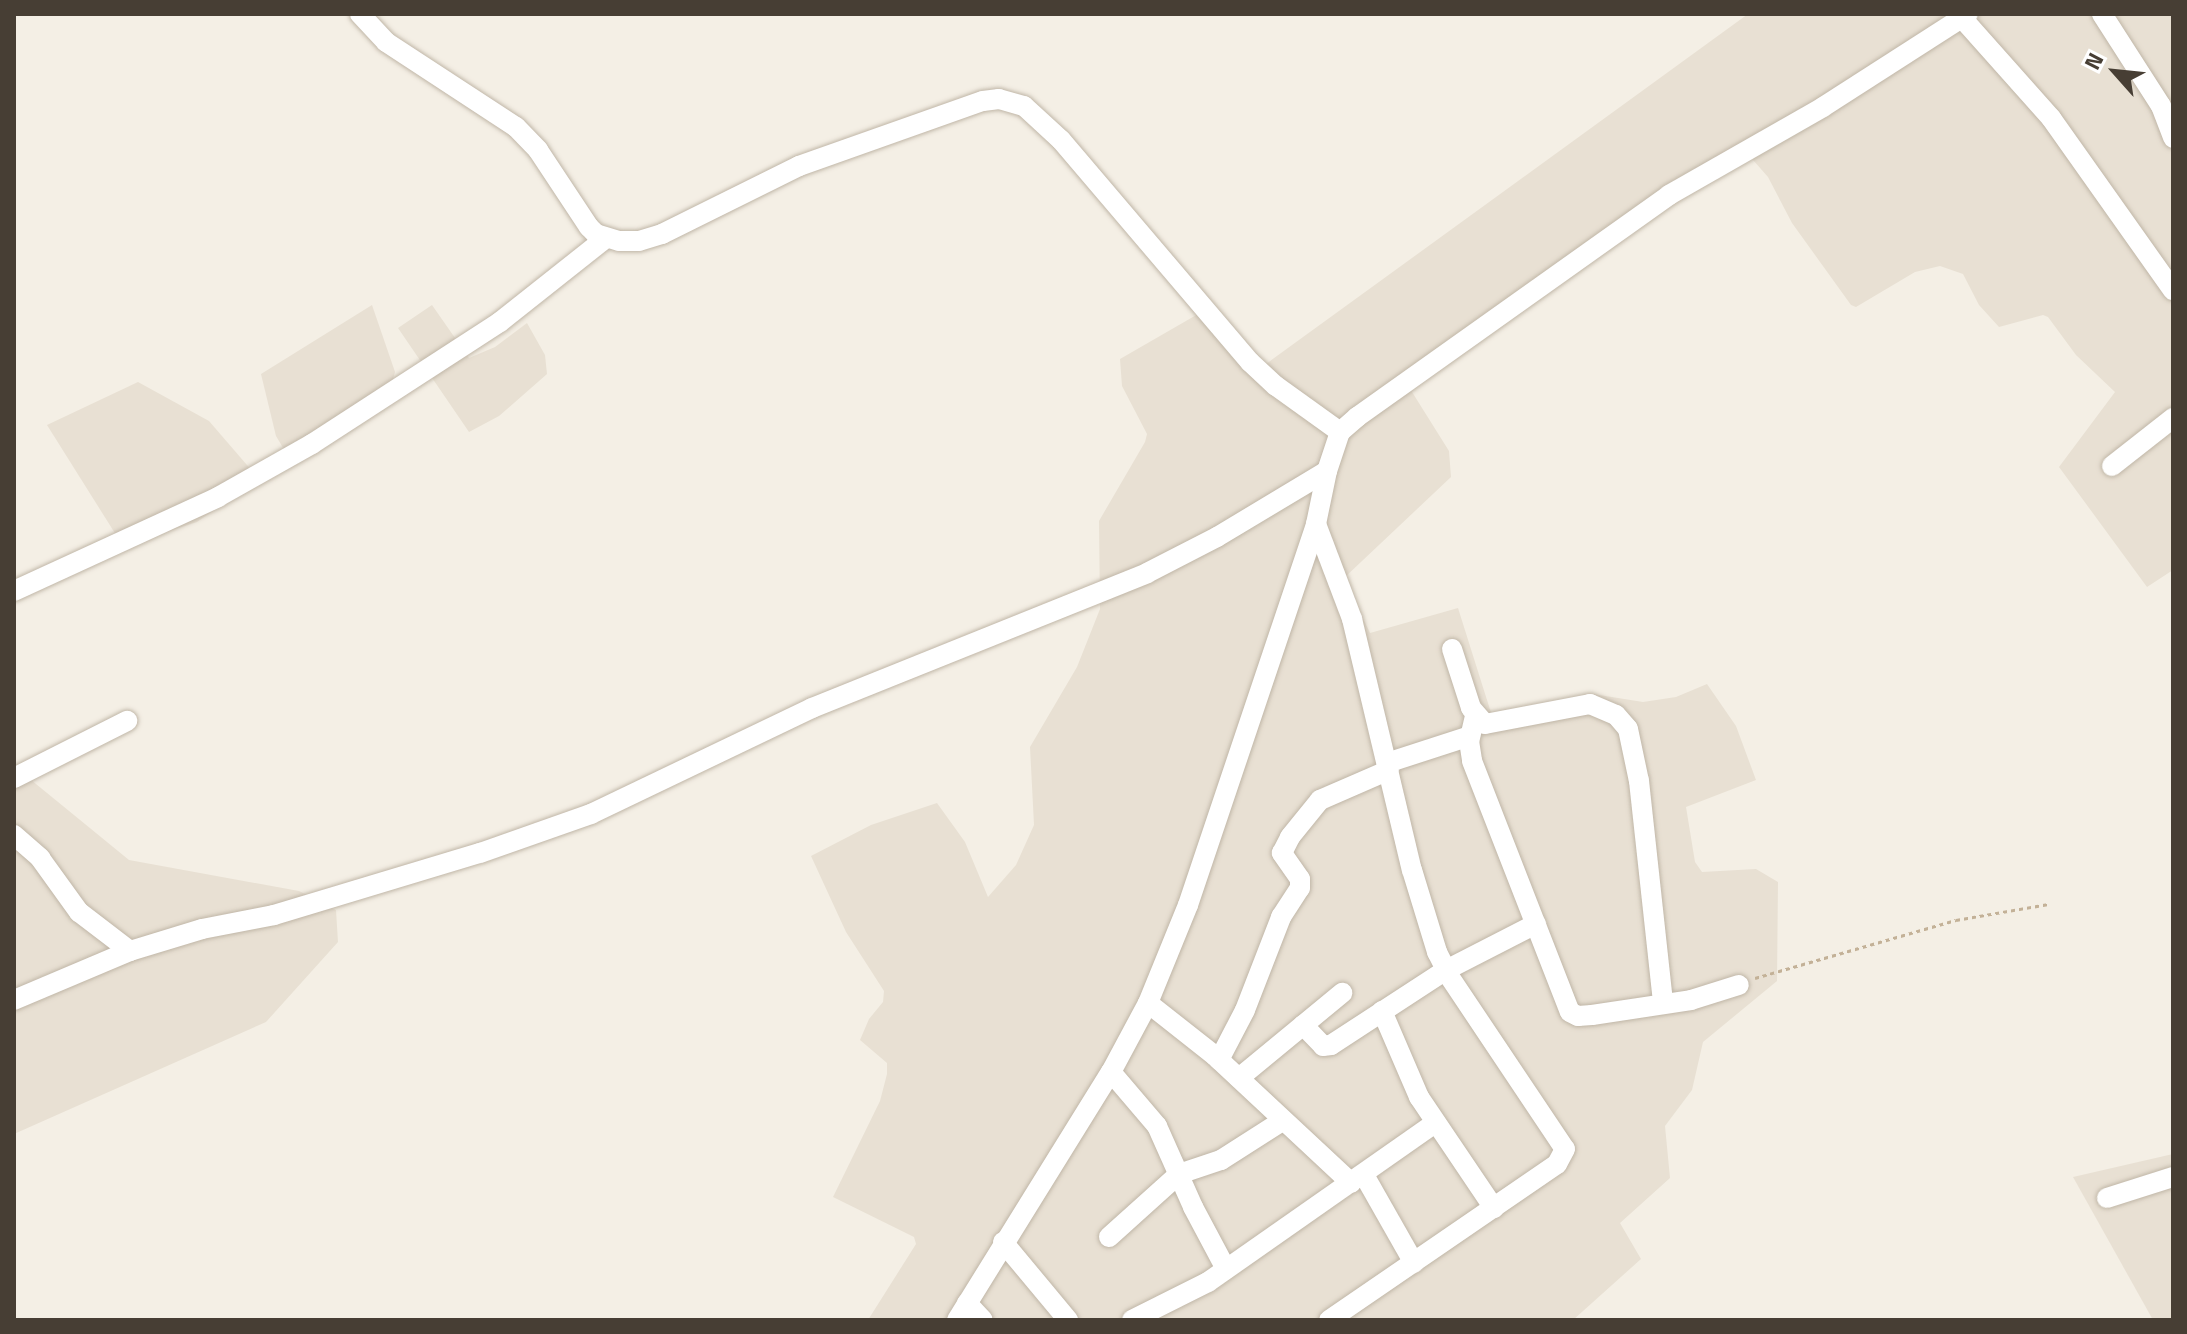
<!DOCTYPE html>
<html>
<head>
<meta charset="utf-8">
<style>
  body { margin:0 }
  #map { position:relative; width:2187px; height:1334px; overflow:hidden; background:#f4efe5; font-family:"Titillium Web",sans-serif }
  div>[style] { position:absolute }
  .residential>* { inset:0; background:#e8e0d3 }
  .path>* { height:3px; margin-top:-1.5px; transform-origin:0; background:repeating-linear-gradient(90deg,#c3b197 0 4px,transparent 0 8px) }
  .roads { filter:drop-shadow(0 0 2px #c0b6a7) drop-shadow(0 0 2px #c0b6a7) }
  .minor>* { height:20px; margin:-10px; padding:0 10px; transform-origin:10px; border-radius:10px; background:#fff }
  span { translate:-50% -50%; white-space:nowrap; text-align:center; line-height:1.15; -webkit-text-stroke:6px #fff; paint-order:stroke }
  .frame { position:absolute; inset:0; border:16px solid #473e34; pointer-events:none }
  .north { position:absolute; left:2075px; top:32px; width:80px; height:80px; -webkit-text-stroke:6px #fff; paint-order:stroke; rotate:297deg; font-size:22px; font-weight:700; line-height:32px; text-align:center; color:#473e34 }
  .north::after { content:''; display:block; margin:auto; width:28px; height:36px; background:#473e34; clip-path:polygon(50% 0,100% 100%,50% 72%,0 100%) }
</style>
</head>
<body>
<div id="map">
  <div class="residential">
    <i style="clip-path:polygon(1748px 14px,2173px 14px,2173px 570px,2147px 587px,2059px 467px,2115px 392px,2076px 355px,2048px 317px,2043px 315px,1999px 327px,1979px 305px,1963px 274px,1940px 266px,1915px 272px,1856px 307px,1851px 305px,1792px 223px,1768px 177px,1746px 152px,1402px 376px,1449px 451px,1451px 477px,1344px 578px,1370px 633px,1458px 608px,1493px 719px,1593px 694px,1643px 702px,1676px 697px,1707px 684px,1736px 726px,1756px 780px,1686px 807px,1695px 862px,1702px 872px,1756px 869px,1778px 882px,1777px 981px,1703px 1042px,1692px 1090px,1665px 1126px,1670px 1178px,1620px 1223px,1641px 1259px,1573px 1320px,868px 1320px,916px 1244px,914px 1237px,833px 1197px,880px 1101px,887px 1074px,887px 1063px,860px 1040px,869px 1019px,883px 1002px,884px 991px,846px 932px,811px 856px,871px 825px,937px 803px,965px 842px,988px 897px,1016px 865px,1034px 825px,1030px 747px,1077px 667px,1100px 609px,1099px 521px,1145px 442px,1147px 434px,1122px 386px,1120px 359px,1205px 310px,1255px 372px)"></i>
    <i style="clip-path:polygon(372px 305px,395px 372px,389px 393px,294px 466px,276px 436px,261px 374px)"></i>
    <i style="clip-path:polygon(432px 305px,469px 358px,495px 347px,527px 323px,545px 355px,547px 374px,499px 416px,469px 432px,398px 328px)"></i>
    <i style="clip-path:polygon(138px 382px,209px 421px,259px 479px,197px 522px,123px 546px,47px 425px)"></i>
    <i style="clip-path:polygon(14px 766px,129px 860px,299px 891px,336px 910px,338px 942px,266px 1022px,14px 1134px)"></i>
    <i style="clip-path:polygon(2173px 1154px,2173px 1320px,2153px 1320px,2073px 1177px)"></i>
  </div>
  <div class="path">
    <i style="left:1755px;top:978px;width:209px;rotate:-16.1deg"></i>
    <i style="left:1956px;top:920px;width:94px;rotate:-9.8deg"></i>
  </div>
  <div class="roads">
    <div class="minor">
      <i style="left:360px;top:14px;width:38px;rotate:47deg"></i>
      <i style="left:386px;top:42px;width:155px;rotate:33.2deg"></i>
      <i style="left:516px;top:127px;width:32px;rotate:46deg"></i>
      <i style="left:538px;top:150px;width:92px;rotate:56.5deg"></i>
      <i style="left:589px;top:227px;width:10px;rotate:45deg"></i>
      <i style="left:596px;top:234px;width:24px;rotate:17deg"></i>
      <i style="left:619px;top:241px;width:20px"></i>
      <i style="left:639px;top:241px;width:24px;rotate:-17deg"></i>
      <i style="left:662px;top:234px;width:153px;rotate:-26.4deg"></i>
      <i style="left:799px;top:166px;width:195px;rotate:-19.5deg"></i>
      <i style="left:983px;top:101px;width:16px;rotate:-7deg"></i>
      <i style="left:999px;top:99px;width:26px;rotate:16deg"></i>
      <i style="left:1024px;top:106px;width:50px;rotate:42.6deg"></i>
      <i style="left:1061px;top:140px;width:292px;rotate:49.6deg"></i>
      <i style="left:1250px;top:362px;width:35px;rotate:43deg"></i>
      <i style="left:1276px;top:386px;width:79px;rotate:35.7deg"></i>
      <i style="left:2102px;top:14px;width:109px;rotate:57.3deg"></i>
      <i style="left:2161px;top:106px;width:34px;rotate:69deg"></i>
      <i style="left:1962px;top:18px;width:134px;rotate:48.3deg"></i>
      <i style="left:2051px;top:118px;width:211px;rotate:54.7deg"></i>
      <i style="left:2112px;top:466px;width:78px;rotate:-38.2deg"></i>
      <i style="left:1316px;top:524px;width:102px;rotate:69.2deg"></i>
      <i style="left:1352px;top:619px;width:258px;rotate:76.6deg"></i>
      <i style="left:1412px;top:870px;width:86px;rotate:73deg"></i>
      <i style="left:1437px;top:952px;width:27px;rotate:63deg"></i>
      <i style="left:1449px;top:976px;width:208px;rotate:56.2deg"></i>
      <i style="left:1565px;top:1149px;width:17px;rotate:118deg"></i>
      <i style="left:1557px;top:1164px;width:276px;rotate:145.6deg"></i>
      <i style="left:14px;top:591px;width:225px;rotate:-24.7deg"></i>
      <i style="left:218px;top:497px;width:108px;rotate:-29.4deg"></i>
      <i style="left:312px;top:444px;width:224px;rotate:-33deg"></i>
      <i style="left:500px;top:322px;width:135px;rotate:-38.4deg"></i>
      <i style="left:1452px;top:649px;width:62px;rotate:72.1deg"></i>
      <i style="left:1471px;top:708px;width:21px;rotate:49deg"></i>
      <i style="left:1485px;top:724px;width:107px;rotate:-10.8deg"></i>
      <i style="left:1590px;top:704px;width:28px;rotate:23deg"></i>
      <i style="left:1616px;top:715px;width:18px;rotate:49deg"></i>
      <i style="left:1628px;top:729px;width:53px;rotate:78.1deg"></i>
      <i style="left:1639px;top:781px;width:223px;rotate:83.8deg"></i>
      <i style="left:1475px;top:716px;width:26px;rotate:103deg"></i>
      <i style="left:1469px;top:741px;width:20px;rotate:81deg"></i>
      <i style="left:1472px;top:761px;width:269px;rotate:68.7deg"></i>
      <i style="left:1570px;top:1012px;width:9px;rotate:27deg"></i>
      <i style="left:1578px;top:1016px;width:14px;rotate:-4deg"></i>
      <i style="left:1592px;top:1015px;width:100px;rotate:-8.6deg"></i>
      <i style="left:1691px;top:1000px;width:50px;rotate:-17.4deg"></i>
      <i style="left:1387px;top:763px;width:87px;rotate:-18deg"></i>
      <i style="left:14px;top:778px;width:127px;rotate:-26.8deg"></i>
      <i style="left:14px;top:835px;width:35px;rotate:41deg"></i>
      <i style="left:40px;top:858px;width:67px;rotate:54.2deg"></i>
      <i style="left:79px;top:912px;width:64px;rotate:37.4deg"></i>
      <i style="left:130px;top:951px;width:75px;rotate:-17deg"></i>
      <i style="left:202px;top:929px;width:73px;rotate:-11deg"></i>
      <i style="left:274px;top:915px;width:215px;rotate:-16.8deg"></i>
      <i style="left:480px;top:853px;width:118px;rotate:-19.4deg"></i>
      <i style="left:591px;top:814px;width:245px;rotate:-25.6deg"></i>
      <i style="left:812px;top:708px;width:361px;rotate:-21.9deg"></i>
      <i style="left:1147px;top:573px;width:79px;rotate:-27.2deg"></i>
      <i style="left:1217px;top:537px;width:128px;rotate:-31deg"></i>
      <i style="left:14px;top:1000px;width:126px;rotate:-22.9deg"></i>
      <i style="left:1148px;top:1003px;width:85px;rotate:38.3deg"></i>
      <i style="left:1215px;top:1056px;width:186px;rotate:43deg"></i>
      <i style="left:1382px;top:1011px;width:94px;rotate:66.7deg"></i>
      <i style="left:1419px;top:1097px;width:134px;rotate:56deg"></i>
      <i style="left:1303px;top:1025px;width:29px;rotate:46deg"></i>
      <i style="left:1323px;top:1046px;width:8px;rotate:-7deg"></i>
      <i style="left:1331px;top:1045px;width:137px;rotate:-33.1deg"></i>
      <i style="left:1446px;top:970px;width:101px;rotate:-27.1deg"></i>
      <i style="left:1219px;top:1060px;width:56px;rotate:-62.5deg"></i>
      <i style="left:1245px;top:1010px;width:100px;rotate:-68.8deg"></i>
      <i style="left:1281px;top:917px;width:35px;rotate:-57deg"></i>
      <i style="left:1300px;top:888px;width:9px;rotate:-90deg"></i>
      <i style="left:1300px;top:879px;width:32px;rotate:-125deg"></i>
      <i style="left:1282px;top:853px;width:18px;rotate:-63deg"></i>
      <i style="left:1290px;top:837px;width:48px;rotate:-51deg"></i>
      <i style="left:1320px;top:800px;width:75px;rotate:-23.5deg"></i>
      <i style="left:1111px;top:1072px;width:71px;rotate:49.6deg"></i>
      <i style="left:1157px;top:1126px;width:89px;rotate:66deg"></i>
      <i style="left:1193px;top:1207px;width:70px;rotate:62deg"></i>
      <i style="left:1239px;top:1078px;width:134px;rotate:-39.5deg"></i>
      <i style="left:1364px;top:1175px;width:101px;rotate:60.4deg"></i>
      <i style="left:2107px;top:1198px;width:69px;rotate:-17.7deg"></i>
      <i style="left:1109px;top:1237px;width:94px;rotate:-42deg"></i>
      <i style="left:1179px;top:1174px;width:44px;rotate:-18.4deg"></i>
      <i style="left:1221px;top:1160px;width:72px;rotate:-32.6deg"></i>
      <i style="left:1003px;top:1242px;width:102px;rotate:50.2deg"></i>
      <i style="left:967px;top:1303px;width:23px;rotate:47deg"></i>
      <i style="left:957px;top:1320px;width:292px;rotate:-58.2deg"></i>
      <i style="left:1111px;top:1072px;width:78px;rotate:-61.8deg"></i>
      <i style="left:1148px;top:1003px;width:106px;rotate:-67.8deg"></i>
      <i style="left:1188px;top:905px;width:402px;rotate:-71.4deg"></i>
      <i style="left:1316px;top:524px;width:54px;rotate:-78.3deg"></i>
      <i style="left:1327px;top:471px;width:41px;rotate:-71.6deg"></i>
      <i style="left:1340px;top:432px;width:23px;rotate:-41deg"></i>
      <i style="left:1357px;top:417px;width:383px;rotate:-35.4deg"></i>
      <i style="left:1669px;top:195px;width:177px;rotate:-29.7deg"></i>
      <i style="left:1823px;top:107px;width:172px;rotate:-32.7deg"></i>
      <i style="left:1132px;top:1320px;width:85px;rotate:-26.6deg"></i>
      <i style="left:1208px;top:1282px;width:277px;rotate:-35deg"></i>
    </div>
  </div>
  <div class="frame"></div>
  <div class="north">N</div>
</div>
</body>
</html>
